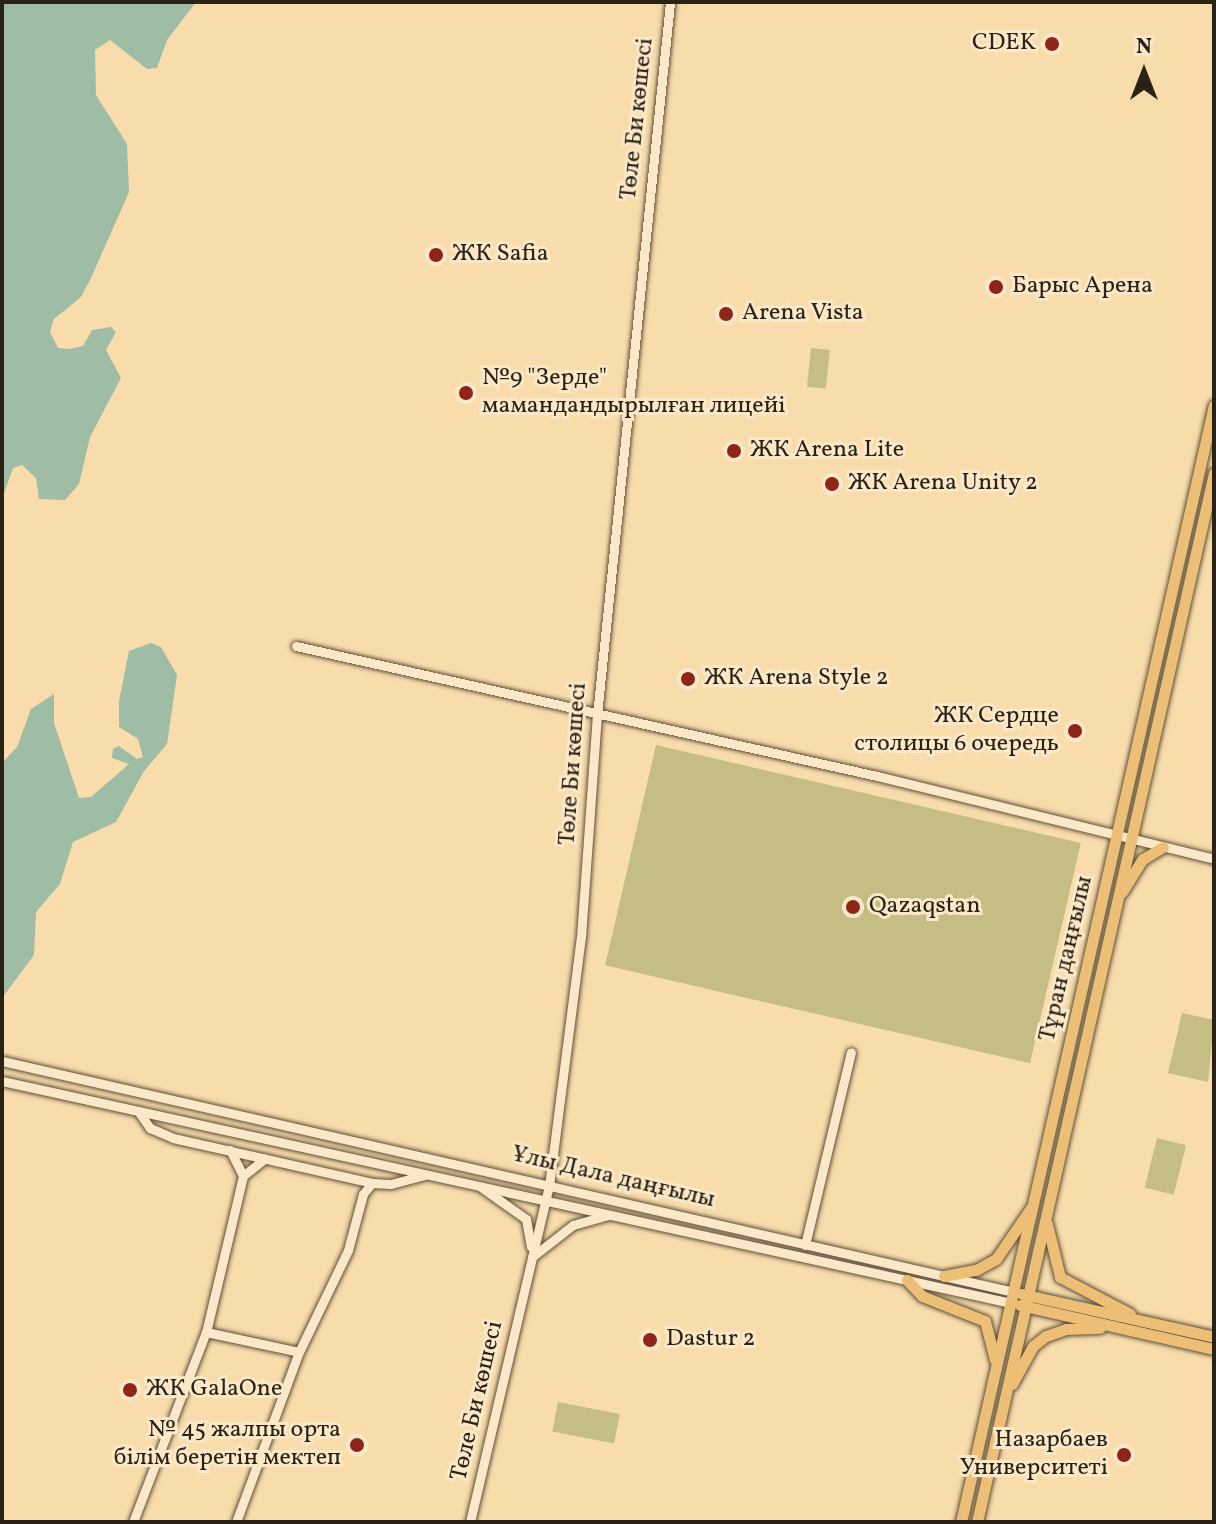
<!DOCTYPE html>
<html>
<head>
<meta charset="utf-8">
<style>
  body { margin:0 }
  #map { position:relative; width:1216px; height:1524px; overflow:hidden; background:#f8dcab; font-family:Vollkorn,serif }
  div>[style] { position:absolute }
  .green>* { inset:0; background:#c4be84; transform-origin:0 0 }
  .water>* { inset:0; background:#9fbca4 }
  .roads { filter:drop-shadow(0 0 2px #5e503b) drop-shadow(0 0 2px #5e503b) }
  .minor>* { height:9px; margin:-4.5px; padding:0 4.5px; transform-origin:4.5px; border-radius:4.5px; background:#fae8c8 }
  .major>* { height:11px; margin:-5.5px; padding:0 5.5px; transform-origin:5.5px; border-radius:5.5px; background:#ecbe76 }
  .dots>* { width:22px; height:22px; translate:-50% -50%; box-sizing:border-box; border:4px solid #fae8c8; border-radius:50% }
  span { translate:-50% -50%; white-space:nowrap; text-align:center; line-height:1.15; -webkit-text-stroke:6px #fae8c8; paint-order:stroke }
  .poi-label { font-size:24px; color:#2b2216 }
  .right { translate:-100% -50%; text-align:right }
  .left { translate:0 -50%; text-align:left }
  .street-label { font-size:24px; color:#2b2216 }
  .frame { position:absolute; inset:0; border:4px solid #2b2216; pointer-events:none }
  .north { position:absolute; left:1104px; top:32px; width:80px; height:80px; -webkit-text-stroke:6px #fae8c8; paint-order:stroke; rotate:0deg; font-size:22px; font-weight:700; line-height:32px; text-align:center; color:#2b2216 }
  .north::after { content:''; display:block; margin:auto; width:28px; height:36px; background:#2b2216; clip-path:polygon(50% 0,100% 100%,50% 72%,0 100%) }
</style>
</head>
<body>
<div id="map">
  <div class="green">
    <i style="left:811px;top:348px;width:19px;height:39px;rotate:6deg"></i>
    <i style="left:656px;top:745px;width:436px;height:226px;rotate:13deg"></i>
    <i style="clip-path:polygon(1182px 1013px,1214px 1020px,1208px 1082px,1168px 1073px)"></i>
    <i style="left:1157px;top:1138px;width:30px;height:51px;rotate:14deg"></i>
    <i style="left:558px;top:1402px;width:63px;height:30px;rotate:11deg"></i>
  </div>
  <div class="water">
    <i style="clip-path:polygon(2px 2px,196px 2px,167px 40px,157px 68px,147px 69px,110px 40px,95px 50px,96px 95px,127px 144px,129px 192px,91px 278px,81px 297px,54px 319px,50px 332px,58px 348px,69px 349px,83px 346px,92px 330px,111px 327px,116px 332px,106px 350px,121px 378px,90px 437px,79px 484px,65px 500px,39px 499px,36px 478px,22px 465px,13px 468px,2px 499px)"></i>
    <i style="clip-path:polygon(151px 643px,161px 647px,177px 675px,167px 744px,144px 771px,116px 822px,73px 842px,60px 884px,36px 912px,34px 955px,2px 998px,2px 763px,17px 747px,31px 709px,54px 694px,54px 723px,79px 798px,91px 797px,129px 764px,112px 758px,113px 749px,119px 746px,137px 759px,143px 757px,138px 739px,119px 727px,119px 701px,129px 651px)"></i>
  </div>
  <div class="roads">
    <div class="minor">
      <i style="left:296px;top:646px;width:595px;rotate:12.61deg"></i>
      <i style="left:877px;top:776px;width:347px;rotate:13.8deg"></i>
      <i style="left:2px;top:1061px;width:1038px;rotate:12.86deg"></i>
      <i style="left:2px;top:1081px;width:1033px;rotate:12.41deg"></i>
      <i style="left:138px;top:1111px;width:21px;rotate:55deg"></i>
      <i style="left:150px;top:1128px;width:25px;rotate:23deg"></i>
      <i style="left:173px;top:1138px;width:204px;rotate:12.7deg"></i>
      <i style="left:230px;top:1150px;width:29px;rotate:63deg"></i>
      <i style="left:243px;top:1176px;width:28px;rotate:-39deg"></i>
      <i style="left:243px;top:1176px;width:160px;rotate:103.3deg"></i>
      <i style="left:206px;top:1332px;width:95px;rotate:12.1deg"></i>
      <i style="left:481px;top:1187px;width:55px;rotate:35.4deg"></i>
      <i style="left:526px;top:1219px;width:28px;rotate:80deg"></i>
      <i style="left:805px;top:1245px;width:198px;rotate:-76.6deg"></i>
      <i style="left:532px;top:1257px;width:52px;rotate:-38deg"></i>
      <i style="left:573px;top:1225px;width:36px;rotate:-16deg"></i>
      <i style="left:133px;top:1522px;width:204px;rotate:-69deg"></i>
      <i style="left:236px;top:1522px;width:181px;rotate:-69.7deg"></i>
      <i style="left:299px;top:1352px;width:113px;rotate:-64.3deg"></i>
      <i style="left:348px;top:1250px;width:58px;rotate:-75deg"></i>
      <i style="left:363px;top:1194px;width:14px;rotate:-51deg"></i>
      <i style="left:372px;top:1183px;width:19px;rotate:3deg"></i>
      <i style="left:391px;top:1184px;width:34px;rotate:-15deg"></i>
      <i style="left:470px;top:1522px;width:345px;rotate:-76.8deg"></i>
      <i style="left:549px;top:1186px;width:251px;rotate:-82.7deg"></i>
      <i style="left:581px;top:937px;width:223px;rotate:-85.9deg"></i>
      <i style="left:597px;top:715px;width:717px;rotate:-84.15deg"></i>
    </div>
    <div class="major">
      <i style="left:1122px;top:892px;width:39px;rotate:-58deg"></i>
      <i style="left:1143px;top:859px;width:23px;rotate:-31deg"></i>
      <i style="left:1047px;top:1224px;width:55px;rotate:76.2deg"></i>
      <i style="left:1060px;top:1277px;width:79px;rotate:27.9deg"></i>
      <i style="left:944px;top:1276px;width:33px;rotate:-11deg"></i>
      <i style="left:976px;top:1270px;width:23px;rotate:-29deg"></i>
      <i style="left:996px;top:1259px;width:62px;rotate:-55.5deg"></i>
      <i style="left:907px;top:1280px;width:22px;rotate:47deg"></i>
      <i style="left:922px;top:1296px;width:68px;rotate:21.6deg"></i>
      <i style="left:985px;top:1321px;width:40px;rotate:75.6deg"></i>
      <i style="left:1022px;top:1294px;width:197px;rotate:12.6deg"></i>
      <i style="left:1020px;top:1305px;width:199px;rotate:12.8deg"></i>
      <i style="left:1012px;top:1384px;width:43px;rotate:-61.1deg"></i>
      <i style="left:1033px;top:1346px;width:16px;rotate:-38deg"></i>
      <i style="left:1046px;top:1336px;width:21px;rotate:-19deg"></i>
      <i style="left:1066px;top:1329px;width:34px;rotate:-2deg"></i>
      <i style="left:961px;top:1522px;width:1145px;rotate:-77.24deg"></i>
      <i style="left:977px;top:1522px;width:1075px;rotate:-77.27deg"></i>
    </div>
  </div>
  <div class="dots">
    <i style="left:1052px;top:44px;background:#8f2418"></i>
    <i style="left:436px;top:255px;background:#8f2418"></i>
    <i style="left:996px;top:287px;background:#8f2418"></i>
    <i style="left:726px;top:314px;background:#8f2418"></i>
    <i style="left:466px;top:393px;background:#8f2418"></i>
    <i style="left:734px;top:451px;background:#8f2418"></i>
    <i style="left:832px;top:484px;background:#8f2418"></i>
    <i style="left:688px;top:679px;background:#8f2418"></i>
    <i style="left:1075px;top:731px;background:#8f2418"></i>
    <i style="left:853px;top:907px;background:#8f2418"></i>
    <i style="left:650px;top:1340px;background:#8f2418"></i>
    <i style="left:130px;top:1390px;background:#8f2418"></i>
    <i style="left:357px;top:1445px;background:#8f2418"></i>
    <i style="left:1124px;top:1455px;background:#8f2418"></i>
  </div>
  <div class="poi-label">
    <span class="right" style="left:1036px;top:44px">CDEK</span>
    <span class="left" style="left:452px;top:255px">ЖК Safia</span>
    <span class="left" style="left:1012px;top:287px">Барыс Арена</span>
    <span class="left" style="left:742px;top:314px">Arena Vista</span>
    <span class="left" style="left:482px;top:393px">№9 "Зерде"<br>мамандандырылған лицейі</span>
    <span class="left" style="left:750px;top:451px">ЖК Arena Lite</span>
    <span class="left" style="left:848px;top:484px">ЖК Arena Unity 2</span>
    <span class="left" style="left:704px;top:679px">ЖК Arena Style 2</span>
    <span class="right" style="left:1059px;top:731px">ЖК Сердце<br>столицы 6 очередь</span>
    <span class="left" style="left:869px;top:907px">Qazaqstan</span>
    <span class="left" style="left:666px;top:1340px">Dastur 2</span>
    <span class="left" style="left:146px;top:1390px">ЖК GalaOne</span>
    <span class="right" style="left:341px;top:1445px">№ 45 жалпы орта<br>білім беретін мектеп</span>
    <span class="right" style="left:1108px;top:1455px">Назарбаев<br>Университеті</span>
  </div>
  <div class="street-label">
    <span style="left:638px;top:119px;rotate:-84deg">Төле Би көшесі</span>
    <span style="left:574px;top:764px;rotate:-86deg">Төле Би көшесі</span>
    <span style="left:1067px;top:959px;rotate:-77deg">Тұран даңғылы</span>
    <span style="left:613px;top:1178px;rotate:13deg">Ұлы Дала даңғылы</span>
    <span style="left:478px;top:1401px;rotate:-77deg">Төле Би көшесі</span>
  </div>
  <div class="frame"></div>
  <div class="north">N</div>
</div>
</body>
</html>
